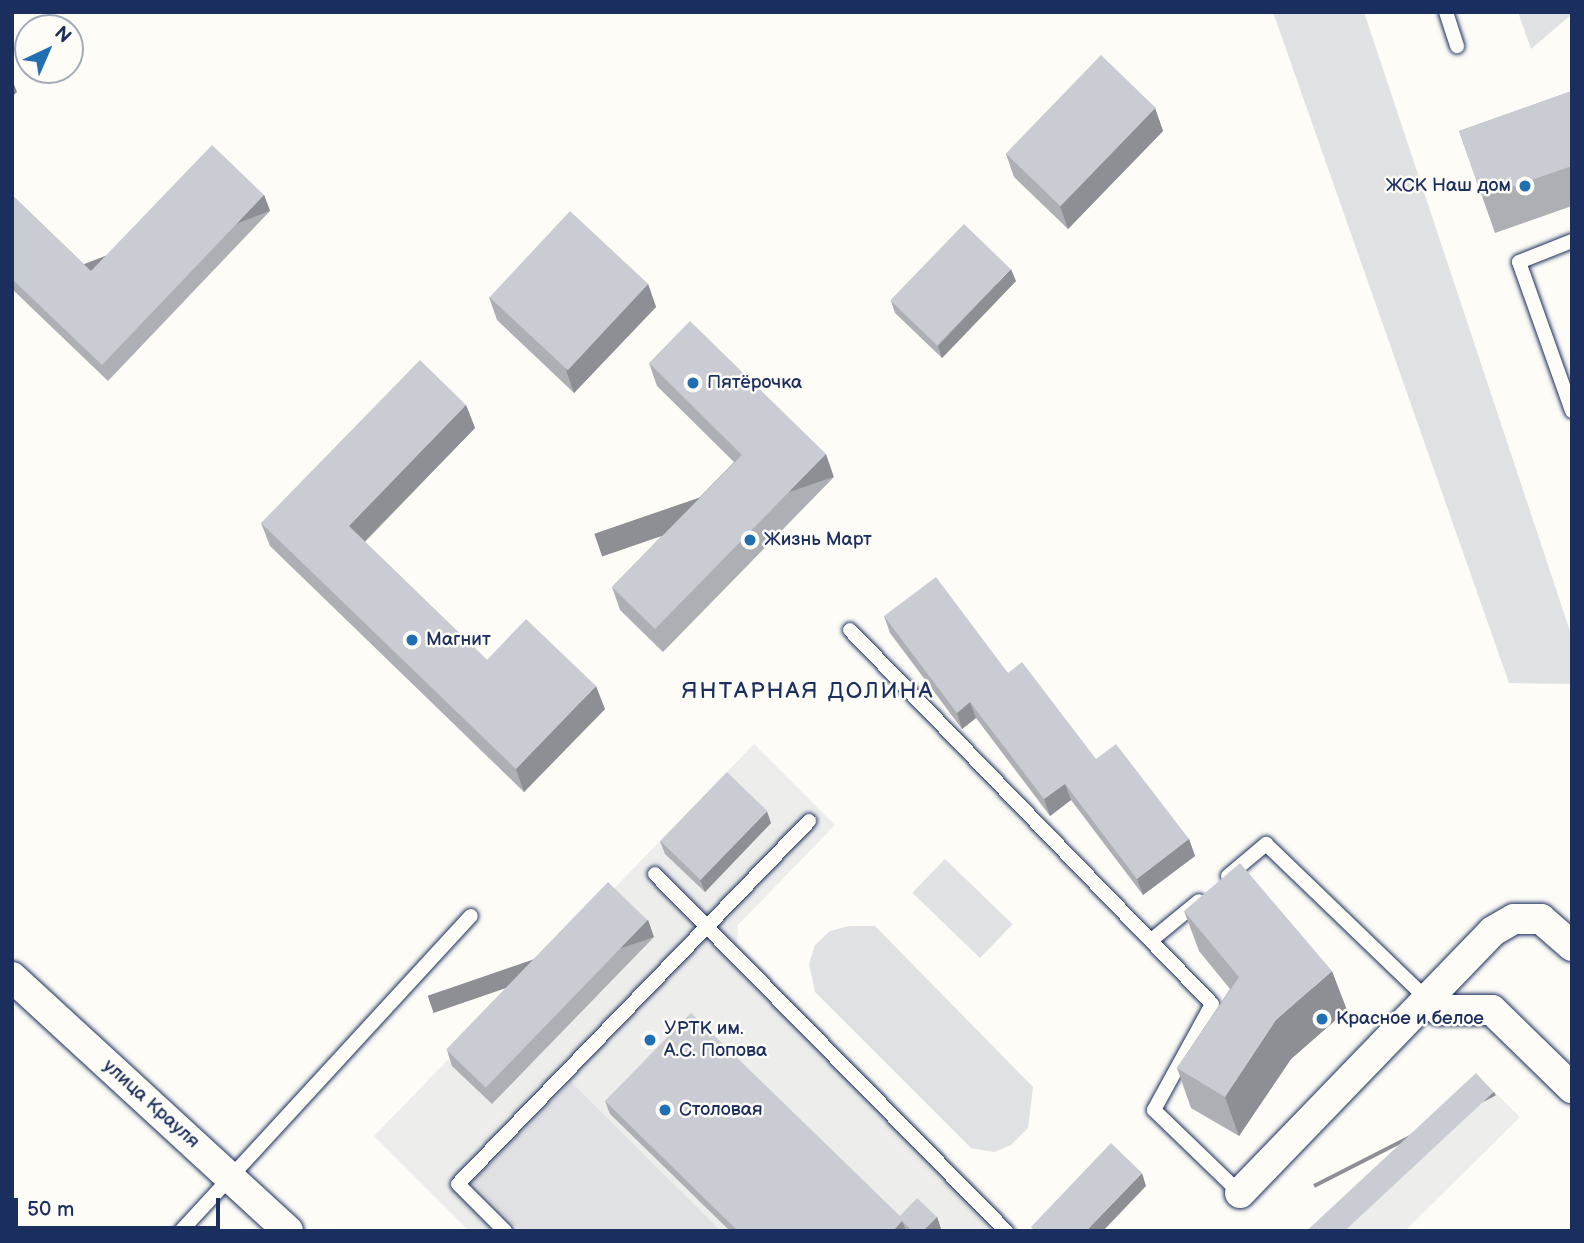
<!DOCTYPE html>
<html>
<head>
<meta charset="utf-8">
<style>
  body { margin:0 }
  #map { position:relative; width:1584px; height:1243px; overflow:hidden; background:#fdfcf7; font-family:"Balsamiq Sans",sans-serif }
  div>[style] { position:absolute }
  .built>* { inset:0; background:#edeeec }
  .green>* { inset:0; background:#e0e1e3; transform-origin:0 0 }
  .roads { filter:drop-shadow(0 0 2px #1b2f5e) drop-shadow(0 0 2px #1b2f5e) }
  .service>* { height:14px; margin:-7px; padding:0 7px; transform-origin:7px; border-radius:7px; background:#fdfcf7 }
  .minor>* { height:30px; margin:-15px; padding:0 15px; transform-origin:15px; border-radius:15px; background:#fdfcf7 }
  .wall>* { inset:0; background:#adafb5 }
  .shaded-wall>* { inset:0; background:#8d8f94; transform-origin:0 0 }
  .building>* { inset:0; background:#c9ccd3; transform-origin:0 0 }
  .dots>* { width:19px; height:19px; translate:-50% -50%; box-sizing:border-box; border:4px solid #fdfcf7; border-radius:50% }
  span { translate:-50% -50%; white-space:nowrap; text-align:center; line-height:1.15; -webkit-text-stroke:5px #fdfcf7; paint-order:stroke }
  .poi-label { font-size:19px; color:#1b2f5e }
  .right { translate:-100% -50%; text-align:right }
  .left { translate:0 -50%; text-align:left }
  .street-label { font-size:19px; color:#1b2f5e }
  .quarter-label { font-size:23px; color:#1b2f5e; letter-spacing:2px }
  .frame { position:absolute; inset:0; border:14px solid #1b2f5e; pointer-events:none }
  .north { position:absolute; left:14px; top:14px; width:70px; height:70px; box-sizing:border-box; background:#fdfcf7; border:2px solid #a3aaba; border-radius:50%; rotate:44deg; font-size:19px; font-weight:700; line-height:28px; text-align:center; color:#1b2f5e }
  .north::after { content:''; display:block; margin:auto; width:24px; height:32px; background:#1f6fb2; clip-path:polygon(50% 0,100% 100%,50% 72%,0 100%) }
  .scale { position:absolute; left:14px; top:1198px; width:206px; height:32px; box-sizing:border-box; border:4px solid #1b2f5e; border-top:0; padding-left:9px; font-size:21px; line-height:24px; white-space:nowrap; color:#1b2f5e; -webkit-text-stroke:5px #fdfcf7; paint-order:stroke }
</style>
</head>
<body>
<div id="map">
  <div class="built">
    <i style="clip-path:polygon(754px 744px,835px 825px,738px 925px,737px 944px,1021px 1231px,469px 1231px,374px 1136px)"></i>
    <i style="clip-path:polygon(1478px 1076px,1520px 1117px,1405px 1231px,1311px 1231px)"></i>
  </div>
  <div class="green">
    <i style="clip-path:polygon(1273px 12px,1364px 12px,1572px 637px,1572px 684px,1509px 683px)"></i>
    <i style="clip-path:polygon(1518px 12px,1572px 12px,1572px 14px,1531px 49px)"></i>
    <i style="left:945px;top:859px;width:94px;height:47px;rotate:44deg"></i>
    <i style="clip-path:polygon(849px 926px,875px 926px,1033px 1087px,1028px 1128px,1011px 1145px,994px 1152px,971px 1148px,815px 992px,809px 964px,815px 945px,830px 931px)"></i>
    <i style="clip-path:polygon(571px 1082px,721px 1231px,520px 1231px,472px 1182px)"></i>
  </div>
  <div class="roads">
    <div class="service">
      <i style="left:1446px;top:12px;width:36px;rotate:72deg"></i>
      <i style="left:1572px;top:241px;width:57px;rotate:158.4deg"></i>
      <i style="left:1519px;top:262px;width:158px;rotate:70.4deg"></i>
      <i style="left:850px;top:630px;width:520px;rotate:45.93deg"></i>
      <i style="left:1212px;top:1004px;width:121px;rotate:118.7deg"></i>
      <i style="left:1154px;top:1110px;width:120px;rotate:44deg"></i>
      <i style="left:655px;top:874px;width:501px;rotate:45.49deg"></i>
      <i style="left:1228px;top:876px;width:50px;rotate:-40.1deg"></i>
      <i style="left:1266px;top:844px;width:222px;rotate:43.9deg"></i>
      <i style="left:1154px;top:938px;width:58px;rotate:-39.4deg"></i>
      <i style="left:181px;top:1231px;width:428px;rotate:-47.4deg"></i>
      <i style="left:505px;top:1231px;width:66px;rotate:-135deg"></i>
      <i style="left:458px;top:1184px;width:505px;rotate:-45.96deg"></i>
    </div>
    <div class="minor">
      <i style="left:12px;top:977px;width:375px;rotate:42.6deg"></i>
      <i style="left:1426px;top:998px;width:18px;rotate:43deg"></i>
      <i style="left:1439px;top:1010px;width:53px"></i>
      <i style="left:1492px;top:1010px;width:112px;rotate:44.3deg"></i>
      <i style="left:1240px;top:1193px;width:364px;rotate:-46deg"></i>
      <i style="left:1493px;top:931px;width:24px;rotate:-30deg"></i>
      <i style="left:1514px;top:919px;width:27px"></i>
      <i style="left:1541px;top:919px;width:41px;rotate:41.1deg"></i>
    </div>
  </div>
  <div class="wall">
    <i style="clip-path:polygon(1572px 91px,1572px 206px,1495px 233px,1459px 131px)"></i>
    <i style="clip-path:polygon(1155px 108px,1163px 131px,1068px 229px,1014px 177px,1006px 154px)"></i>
    <i style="clip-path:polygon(12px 195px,91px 271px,264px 195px,270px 211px,108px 381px,12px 289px)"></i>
    <i style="clip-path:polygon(1016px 281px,942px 358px,895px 313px,891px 301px)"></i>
    <i style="clip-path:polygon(648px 284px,656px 307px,574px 393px,497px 320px,489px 297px)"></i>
    <i style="clip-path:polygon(649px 363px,834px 477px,663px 652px,620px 610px,612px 587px,734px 462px,657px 386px)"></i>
    <i style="clip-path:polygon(466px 405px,475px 428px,365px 542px,487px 660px,605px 709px,524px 792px,270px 546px,261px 523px)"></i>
    <i style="clip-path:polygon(884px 616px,1008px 673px,1096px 759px,1189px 839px,1195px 856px,1143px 895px,1071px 800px,1050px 816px,976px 718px,962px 729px,890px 633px)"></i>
    <i style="clip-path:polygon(771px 823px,705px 892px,665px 854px,660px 841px)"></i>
    <i style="clip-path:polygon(1184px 911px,1347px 1010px,1291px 1059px,1239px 1136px,1191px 1108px,1177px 1068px,1230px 989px,1199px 951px)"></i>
    <i style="clip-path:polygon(648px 920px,654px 937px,492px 1104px,452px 1066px,447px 1050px)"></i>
    <i style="clip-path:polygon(605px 1101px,900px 1216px,937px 1217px,941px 1229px,940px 1231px,730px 1231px,610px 1114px)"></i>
  </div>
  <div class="shaded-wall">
    <i style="clip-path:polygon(12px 79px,17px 92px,12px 97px)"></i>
    <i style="clip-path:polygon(1155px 108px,1163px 131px,1068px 229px,1060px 206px)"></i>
    <i style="left:264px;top:195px;width:17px;height:235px;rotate:69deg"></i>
    <i style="clip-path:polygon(1011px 269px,1016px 281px,942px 358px,938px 346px)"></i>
    <i style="clip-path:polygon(648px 284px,656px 307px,574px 393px,566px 370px)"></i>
    <i style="clip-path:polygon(466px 405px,475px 428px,357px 549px,349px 526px)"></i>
    <i style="left:826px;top:454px;width:24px;height:245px;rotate:71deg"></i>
    <i style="clip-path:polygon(596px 686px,605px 709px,524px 792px,516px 769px)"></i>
    <i style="clip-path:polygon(970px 702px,976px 718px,962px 729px,957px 713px)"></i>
    <i style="clip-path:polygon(1065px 784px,1071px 800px,1050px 816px,1044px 799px)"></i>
    <i style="clip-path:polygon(767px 811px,771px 823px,705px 892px,700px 880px)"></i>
    <i style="clip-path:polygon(1189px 839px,1195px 856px,1143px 895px,1137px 879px)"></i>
    <i style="left:648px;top:920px;width:18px;height:233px;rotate:71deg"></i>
    <i style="clip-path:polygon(1332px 971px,1347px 1010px,1291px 1059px,1239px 1136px,1225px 1097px,1276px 1020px)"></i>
    <i style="left:1494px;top:1092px;width:4px;height:203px;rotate:63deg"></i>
    <i style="clip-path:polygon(1142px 1173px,1146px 1186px,1103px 1231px,1086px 1231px)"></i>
    <i style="clip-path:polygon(937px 1217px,941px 1229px,940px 1231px,923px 1231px)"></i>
    <i style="clip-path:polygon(902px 1221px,906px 1231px,893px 1231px)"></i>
  </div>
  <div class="building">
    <i style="left:1101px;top:55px;width:76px;height:137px;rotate:44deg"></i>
    <i style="clip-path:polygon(1572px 91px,1572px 166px,1482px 197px,1459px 131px)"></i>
    <i style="clip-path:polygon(212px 145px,264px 195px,102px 365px,12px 279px,12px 195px,91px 271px)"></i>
    <i style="left:570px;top:211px;width:107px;height:118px;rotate:43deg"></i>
    <i style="left:964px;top:224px;width:65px;height:106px;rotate:44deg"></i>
    <i style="clip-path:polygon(690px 321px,826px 454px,655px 629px,612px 587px,742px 455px,649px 363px)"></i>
    <i style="clip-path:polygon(420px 360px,466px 405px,349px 526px,487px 660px,526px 619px,596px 686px,516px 769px,261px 523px)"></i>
    <i style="clip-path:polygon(936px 577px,1008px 673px,1022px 662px,1096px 759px,1116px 744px,1189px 839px,1137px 879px,1065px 784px,1044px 799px,970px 702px,957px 713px,884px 616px)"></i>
    <i style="left:727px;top:772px;width:56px;height:96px;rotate:44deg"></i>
    <i style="clip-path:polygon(1240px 863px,1332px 971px,1276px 1020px,1225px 1097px,1177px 1068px,1239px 977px,1184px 911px)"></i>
    <i style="left:608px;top:882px;width:55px;height:233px;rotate:44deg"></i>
    <i style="clip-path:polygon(691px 1013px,900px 1216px,917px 1198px,937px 1217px,923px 1231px,912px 1231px,902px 1221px,893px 1231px,738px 1231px,605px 1101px)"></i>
    <i style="left:1476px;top:1073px;width:26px;height:231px;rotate:47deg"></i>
    <i style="clip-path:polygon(1111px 1143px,1142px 1173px,1086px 1231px,1034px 1231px,1031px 1227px)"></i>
  </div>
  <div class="dots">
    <i style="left:1525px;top:186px;background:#1f6fb2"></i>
    <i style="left:693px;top:383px;background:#1f6fb2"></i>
    <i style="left:750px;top:540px;background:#1f6fb2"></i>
    <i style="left:412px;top:640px;background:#1f6fb2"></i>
    <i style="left:1322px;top:1019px;background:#1f6fb2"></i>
    <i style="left:650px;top:1040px;background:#1f6fb2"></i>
    <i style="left:665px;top:1110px;background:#1f6fb2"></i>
  </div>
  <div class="poi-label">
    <span class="right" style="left:1511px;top:186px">ЖСК Наш дом</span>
    <span class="left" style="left:707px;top:383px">Пятёрочка</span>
    <span class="left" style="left:764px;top:540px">Жизнь Март</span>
    <span class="left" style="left:426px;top:640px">Магнит</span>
    <span class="left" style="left:1336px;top:1019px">Красное и белое</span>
    <span class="left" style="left:664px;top:1040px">УРТК им.<br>А.С. Попова</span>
    <span class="left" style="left:679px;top:1110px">Столовая</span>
  </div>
  <div class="street-label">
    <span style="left:151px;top:1104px;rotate:42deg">улица Крауля</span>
  </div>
  <div class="quarter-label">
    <span style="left:808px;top:691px">ЯНТАРНАЯ ДОЛИНА</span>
  </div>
  <div class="frame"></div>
  <div class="north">N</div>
  <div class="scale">50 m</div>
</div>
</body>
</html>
